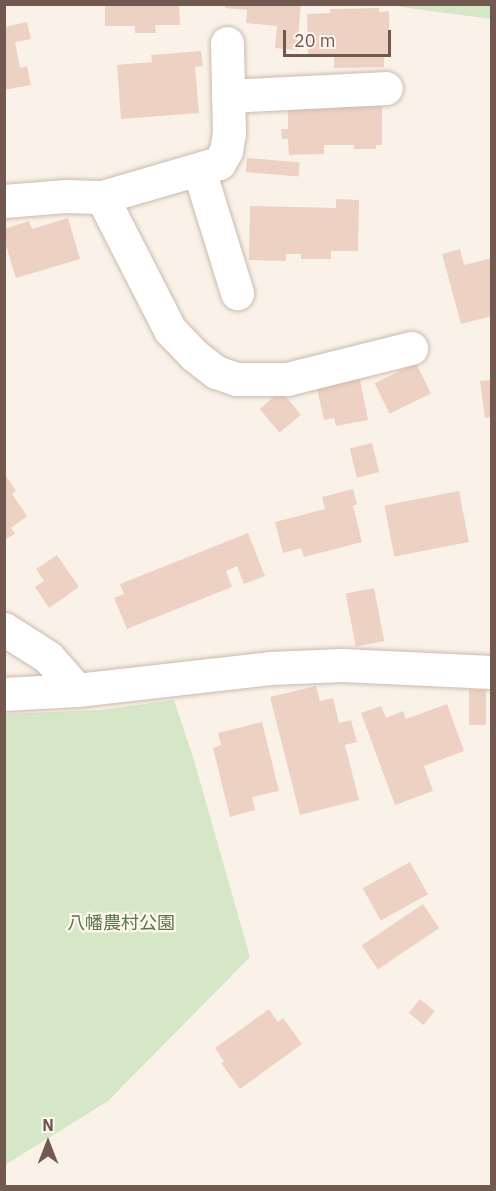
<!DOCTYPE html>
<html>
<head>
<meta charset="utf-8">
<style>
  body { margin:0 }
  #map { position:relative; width:496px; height:1191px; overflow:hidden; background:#faf2e8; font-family:"IBM Plex Sans","Noto Sans JP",sans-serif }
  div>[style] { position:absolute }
  .green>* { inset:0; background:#d6e7c8 }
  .building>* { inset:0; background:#edd1c3; transform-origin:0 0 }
  .roads { filter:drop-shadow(0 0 2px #cbbaaf) drop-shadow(0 0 2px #cbbaaf) }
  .minor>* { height:33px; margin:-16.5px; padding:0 16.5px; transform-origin:16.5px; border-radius:16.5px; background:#fff }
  span { translate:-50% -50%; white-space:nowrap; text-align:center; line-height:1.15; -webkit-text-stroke:4.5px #fdf6ee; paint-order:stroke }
  .park-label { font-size:18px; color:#597648 }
  .frame { position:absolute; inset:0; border:6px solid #72594f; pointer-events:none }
  .north { position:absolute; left:18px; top:1113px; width:60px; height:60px; -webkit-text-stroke:4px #fdf6ee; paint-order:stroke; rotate:0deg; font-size:16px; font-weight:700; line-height:24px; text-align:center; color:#72594f }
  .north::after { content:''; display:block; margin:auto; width:21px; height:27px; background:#72594f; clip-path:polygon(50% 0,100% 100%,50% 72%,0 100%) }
  .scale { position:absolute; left:283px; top:30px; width:108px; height:27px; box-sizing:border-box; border:3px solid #72594f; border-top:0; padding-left:8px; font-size:18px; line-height:21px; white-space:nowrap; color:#72594f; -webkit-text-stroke:4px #fdf6ee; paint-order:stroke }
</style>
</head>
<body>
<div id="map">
  <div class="green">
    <i style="clip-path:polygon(391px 5px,491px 5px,491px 19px,408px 8px)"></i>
    <i style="clip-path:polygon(174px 700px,194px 760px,250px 957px,108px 1101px,5px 1165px,5px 714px,100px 710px)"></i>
  </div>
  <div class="building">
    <i style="clip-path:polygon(105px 4px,179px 4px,180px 25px,155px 25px,156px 33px,135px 33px,135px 26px,105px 26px)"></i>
    <i style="clip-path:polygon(226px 4px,301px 4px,297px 50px,275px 48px,277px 26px,246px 23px,247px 10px,225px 8px)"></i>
    <i style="clip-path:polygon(379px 8px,379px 12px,389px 11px,390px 55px,384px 56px,384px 67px,334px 68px,334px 57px,308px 57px,307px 14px,330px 13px,330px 9px)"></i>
    <i style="clip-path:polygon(27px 22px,31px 39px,15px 42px,20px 68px,27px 66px,31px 85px,4px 90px,4px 27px)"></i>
    <i style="clip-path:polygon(201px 51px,203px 66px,195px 67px,199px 113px,121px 119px,117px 65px,152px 62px,151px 55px)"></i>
    <i style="clip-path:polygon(382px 106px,382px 145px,376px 145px,376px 149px,354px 149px,354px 145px,324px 145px,324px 154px,289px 155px,288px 139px,282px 139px,281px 129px,288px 129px,288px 107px)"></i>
    <i style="left:247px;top:158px;width:53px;height:14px;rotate:5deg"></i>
    <i style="clip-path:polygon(336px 199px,359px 200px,358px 251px,331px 251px,331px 259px,301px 259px,301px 254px,286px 254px,286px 261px,249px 260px,250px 206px,336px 208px)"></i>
    <i style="clip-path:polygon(68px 218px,80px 259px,16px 278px,4px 239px,4px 229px,29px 221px,32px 229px)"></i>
    <i style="clip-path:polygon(460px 249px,464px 265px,492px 258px,492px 316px,461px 324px,442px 254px)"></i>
    <i style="left:416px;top:363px;width:34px;height:46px;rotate:64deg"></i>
    <i style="clip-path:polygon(359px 375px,368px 420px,336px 426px,334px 418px,324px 420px,316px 384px)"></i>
    <i style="clip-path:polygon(492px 380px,492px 417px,485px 418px,480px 381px)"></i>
    <i style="left:281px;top:391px;width:31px;height:28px;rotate:50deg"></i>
    <i style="left:372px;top:443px;width:30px;height:23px;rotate:76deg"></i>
    <i style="clip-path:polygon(6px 476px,16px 491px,12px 494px,27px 516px,11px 528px,15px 534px,4px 540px)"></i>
    <i style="clip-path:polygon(353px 489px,357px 504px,353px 506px,362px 542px,304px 557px,301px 548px,283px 553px,275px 522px,325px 509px,322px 497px)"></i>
    <i style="left:459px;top:491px;width:52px;height:76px;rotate:79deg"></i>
    <i style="clip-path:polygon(248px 533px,265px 576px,244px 584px,237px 566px,226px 571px,232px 587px,127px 629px,114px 598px,124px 594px,120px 584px)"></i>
    <i style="clip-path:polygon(57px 555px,79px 587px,49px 608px,35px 587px,44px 581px,36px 569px)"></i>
    <i style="left:374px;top:588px;width:54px;height:29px;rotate:79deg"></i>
    <i style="clip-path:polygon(316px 686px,320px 701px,333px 698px,339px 723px,351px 720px,357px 742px,345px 745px,359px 800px,300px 815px,270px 697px)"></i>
    <i style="left:469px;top:690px;width:17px;height:35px"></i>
    <i style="clip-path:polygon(447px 704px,464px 751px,424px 766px,433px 791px,395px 805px,361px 713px,381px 706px,386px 718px,403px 711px,406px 719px)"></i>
    <i style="clip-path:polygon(262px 722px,279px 791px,252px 797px,255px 810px,230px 817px,213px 748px,221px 745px,218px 733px)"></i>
    <i style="left:410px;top:862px;width:37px;height:54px;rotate:61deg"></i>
    <i style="left:423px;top:904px;width:29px;height:74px;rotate:56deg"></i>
    <i style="left:420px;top:999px;width:19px;height:18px;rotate:39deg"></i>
    <i style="clip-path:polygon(269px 1009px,278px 1022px,283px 1018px,302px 1044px,240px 1089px,221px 1063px,224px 1062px,215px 1048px)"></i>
  </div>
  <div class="roads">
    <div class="minor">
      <i style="left:228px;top:96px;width:158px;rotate:-2.9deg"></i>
      <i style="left:199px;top:170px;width:129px;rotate:72.8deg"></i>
      <i style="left:102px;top:197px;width:149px;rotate:62.9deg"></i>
      <i style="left:170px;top:330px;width:35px;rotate:46deg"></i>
      <i style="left:194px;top:355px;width:28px;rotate:38deg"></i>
      <i style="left:216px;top:372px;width:21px;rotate:19deg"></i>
      <i style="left:236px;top:379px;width:51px"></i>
      <i style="left:287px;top:379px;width:128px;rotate:-14deg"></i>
      <i style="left:4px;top:201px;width:62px;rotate:-4.6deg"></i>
      <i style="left:66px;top:196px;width:36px;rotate:2deg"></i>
      <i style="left:102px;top:197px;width:122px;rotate:-16.2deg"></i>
      <i style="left:219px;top:163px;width:14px;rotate:-60deg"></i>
      <i style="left:226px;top:151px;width:18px;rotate:-81deg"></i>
      <i style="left:229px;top:133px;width:90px;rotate:-91.3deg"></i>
      <i style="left:4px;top:629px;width:52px;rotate:32.5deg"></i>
      <i style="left:48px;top:657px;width:44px;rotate:48.7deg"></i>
      <i style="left:4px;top:694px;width:73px;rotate:-3.1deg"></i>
      <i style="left:77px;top:690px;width:194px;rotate:-6.5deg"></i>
      <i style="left:270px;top:668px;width:72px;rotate:-2.4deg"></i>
      <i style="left:342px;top:665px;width:150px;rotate:2.7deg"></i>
    </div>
  </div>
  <div class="park-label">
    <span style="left:121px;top:923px">八幡農村公園</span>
  </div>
  <div class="frame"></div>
  <div class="north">N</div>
  <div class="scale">20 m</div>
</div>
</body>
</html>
